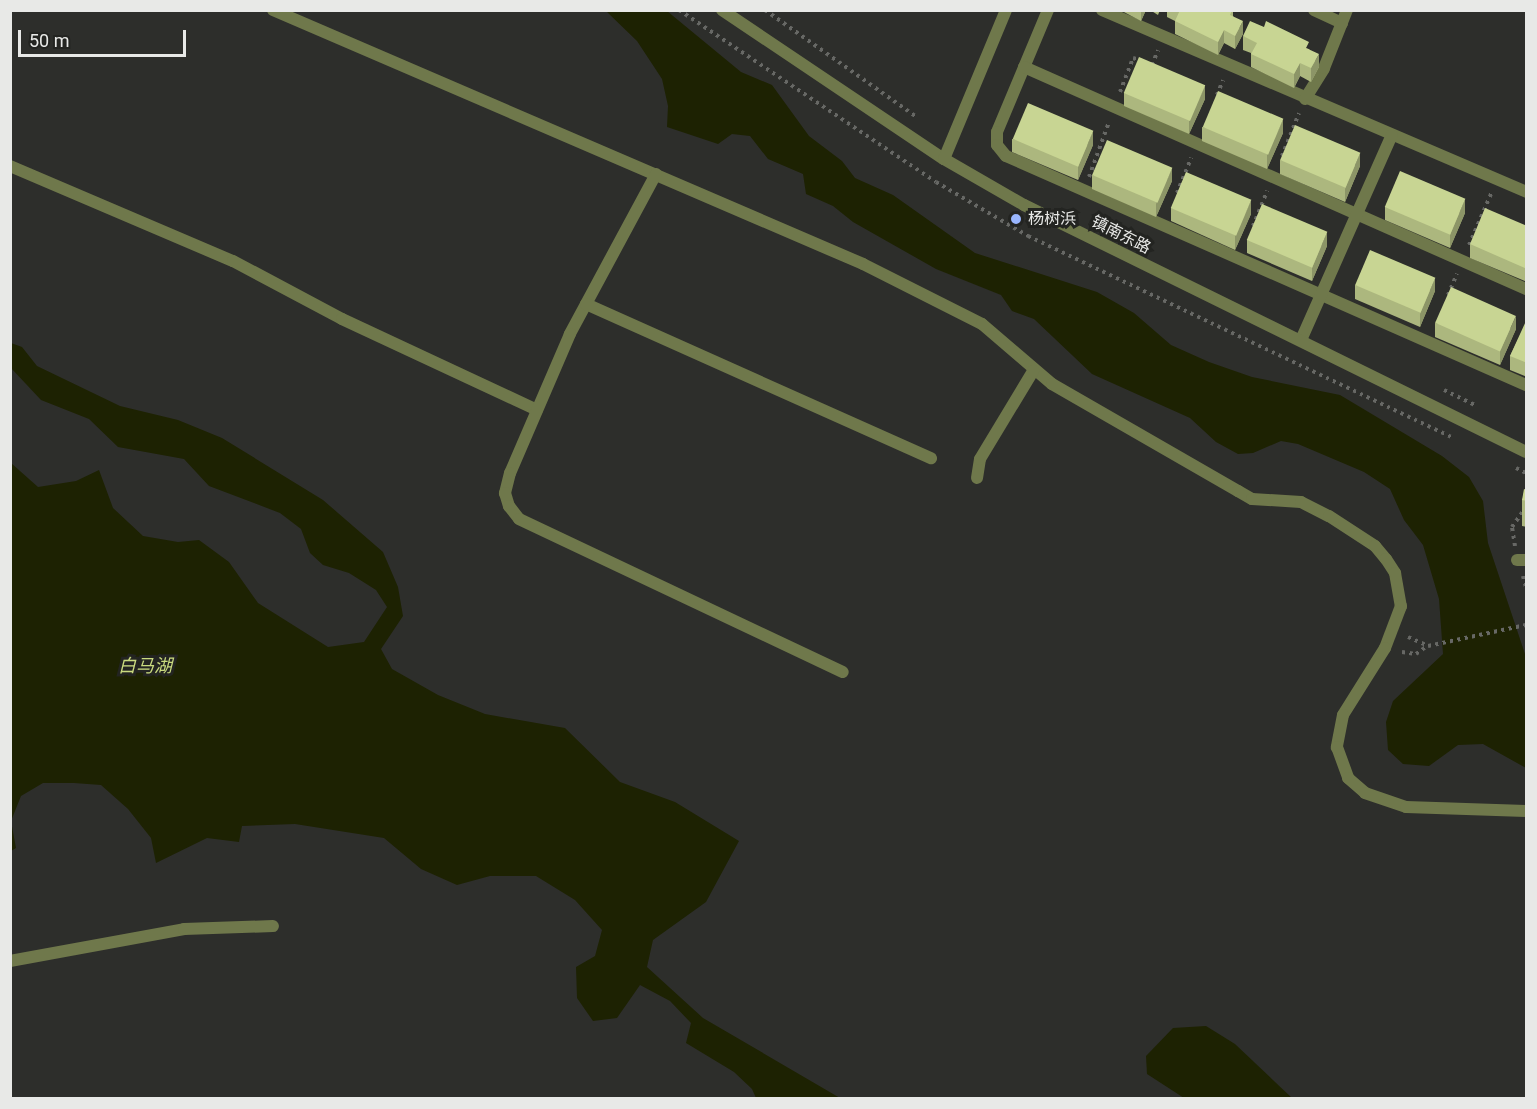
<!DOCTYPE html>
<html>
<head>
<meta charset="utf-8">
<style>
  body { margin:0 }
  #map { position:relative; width:1537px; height:1109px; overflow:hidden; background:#2d2e2b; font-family:Roboto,"Noto Sans SC",sans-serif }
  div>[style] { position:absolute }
  .water>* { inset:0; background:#1d2202 }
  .path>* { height:4px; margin-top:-2px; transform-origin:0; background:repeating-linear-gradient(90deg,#676865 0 3px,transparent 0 7.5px) }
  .minor>* { height:12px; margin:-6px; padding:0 6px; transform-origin:6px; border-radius:6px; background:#6f784b }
  .tertiary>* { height:12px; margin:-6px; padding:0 6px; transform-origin:6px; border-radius:6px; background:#6f784b }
  .wall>* { inset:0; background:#acb77e }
  .shaded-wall>* { inset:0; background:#8c9567 }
  .building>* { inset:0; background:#c8d593; transform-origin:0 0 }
  .dots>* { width:16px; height:16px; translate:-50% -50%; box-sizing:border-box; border:3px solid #232421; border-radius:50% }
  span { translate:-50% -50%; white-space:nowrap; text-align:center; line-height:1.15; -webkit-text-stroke:6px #232421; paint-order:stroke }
  .poi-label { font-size:16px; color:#e8e9e7 }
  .left { translate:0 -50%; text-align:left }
  .street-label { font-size:16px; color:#e8e9e7 }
  .water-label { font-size:18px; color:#cadb7f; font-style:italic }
  .frame { position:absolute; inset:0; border:12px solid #e8e9e7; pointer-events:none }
  .scale { position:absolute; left:18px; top:30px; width:168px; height:27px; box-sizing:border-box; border:3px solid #e8e9e7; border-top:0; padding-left:8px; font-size:18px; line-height:21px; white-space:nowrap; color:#e8e9e7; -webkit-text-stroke:4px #232421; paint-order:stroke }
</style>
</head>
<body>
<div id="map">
  <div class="water">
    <i style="clip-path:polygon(606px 11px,667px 11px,741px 72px,772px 85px,809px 136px,842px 161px,855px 178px,893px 195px,975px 253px,1097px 292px,1134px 313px,1171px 345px,1209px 362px,1252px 377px,1340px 395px,1442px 456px,1469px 477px,1483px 501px,1488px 543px,1526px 657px,1526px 768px,1483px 744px,1458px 745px,1429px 766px,1403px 764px,1388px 750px,1386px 722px,1393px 701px,1443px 654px,1439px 599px,1423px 545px,1404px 520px,1390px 489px,1364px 472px,1298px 444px,1281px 441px,1253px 453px,1238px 454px,1216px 442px,1190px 418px,1092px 374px,1034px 319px,1012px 311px,1001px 295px,936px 269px,853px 222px,833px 206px,806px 194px,803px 174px,768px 159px,750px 136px,732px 134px,718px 144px,667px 127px,668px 106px,662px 79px,637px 41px)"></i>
    <i style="clip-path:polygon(11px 343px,22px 347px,37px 366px,120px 406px,178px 420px,222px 438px,323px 500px,383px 552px,398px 587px,403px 616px,381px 649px,392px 669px,438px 695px,485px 714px,565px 728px,620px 782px,675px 802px,739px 841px,706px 902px,653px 940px,647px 967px,703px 1018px,840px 1098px,756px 1098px,752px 1089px,734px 1072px,686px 1043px,691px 1023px,670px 1001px,640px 985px,617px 1018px,593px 1021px,577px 998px,576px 967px,595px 956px,602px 930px,575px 900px,536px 876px,490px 876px,457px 885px,421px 869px,384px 838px,295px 824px,242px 826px,239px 842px,207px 838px,156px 863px,151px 838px,128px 809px,101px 785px,74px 783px,43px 783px,21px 796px,11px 821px,16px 848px,11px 851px,11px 463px,38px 487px,76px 481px,99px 470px,113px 508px,143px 536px,178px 542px,199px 540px,229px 562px,258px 603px,328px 647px,364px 642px,387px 607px,376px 590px,349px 573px,323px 565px,310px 553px,301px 529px,280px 513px,209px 486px,184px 459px,118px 447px,89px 419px,41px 400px,11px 368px)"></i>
    <i style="clip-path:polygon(1206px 1026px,1235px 1044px,1292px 1098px,1184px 1098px,1147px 1074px,1146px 1056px,1173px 1028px)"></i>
  </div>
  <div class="path">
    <i style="left:679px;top:10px;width:309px;rotate:33.8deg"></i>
    <i style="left:936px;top:182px;width:107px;rotate:30.4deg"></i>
    <i style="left:1028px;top:236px;width:471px;rotate:25.4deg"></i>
    <i style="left:765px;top:10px;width:184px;rotate:35.2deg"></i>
    <i style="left:1152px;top:65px;width:16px;rotate:-68deg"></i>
    <i style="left:1120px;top:92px;width:36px;rotate:-69deg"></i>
    <i style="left:1133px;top:58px;width:9px;rotate:18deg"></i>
    <i style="left:1217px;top:95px;width:16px;rotate:-68deg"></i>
    <i style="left:1282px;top:156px;width:46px;rotate:-68.4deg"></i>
    <i style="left:1089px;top:177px;width:59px;rotate:-70deg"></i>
    <i style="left:1177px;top:193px;width:38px;rotate:-68deg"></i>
    <i style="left:1253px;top:226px;width:38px;rotate:-68deg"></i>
    <i style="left:1469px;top:245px;width:56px;rotate:-66.7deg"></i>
    <i style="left:1448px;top:295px;width:23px;rotate:-67deg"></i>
    <i style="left:1444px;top:390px;width:34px;rotate:26deg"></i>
    <i style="left:1516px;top:468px;width:11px;rotate:27deg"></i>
    <i style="left:1515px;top:546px;width:19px;rotate:-99deg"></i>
    <i style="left:1512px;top:527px;width:24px;rotate:-55deg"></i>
    <i style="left:1523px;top:576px;width:11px;rotate:75deg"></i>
    <i style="left:1408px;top:637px;width:22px;rotate:24deg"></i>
    <i style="left:1428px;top:646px;width:100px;rotate:-12.1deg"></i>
    <i style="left:1402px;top:652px;width:14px;rotate:8deg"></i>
    <i style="left:1416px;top:654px;width:14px;rotate:-36deg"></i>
  </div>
  <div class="minor">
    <i style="left:273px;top:10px;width:642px;rotate:23.29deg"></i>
    <i style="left:863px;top:264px;width:133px;rotate:26.8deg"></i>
    <i style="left:982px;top:324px;width:92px;rotate:40.6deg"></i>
    <i style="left:1052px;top:384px;width:215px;rotate:29.9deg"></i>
    <i style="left:1238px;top:491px;width:16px;rotate:30deg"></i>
    <i style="left:1252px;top:499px;width:49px;rotate:3.5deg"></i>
    <i style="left:1301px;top:502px;width:31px;rotate:27deg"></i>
    <i style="left:1329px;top:516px;width:55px;rotate:33.1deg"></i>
    <i style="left:1375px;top:546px;width:17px;rotate:50deg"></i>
    <i style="left:1386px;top:559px;width:17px;rotate:57deg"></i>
    <i style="left:1395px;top:573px;width:34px;rotate:80deg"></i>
    <i style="left:1401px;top:606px;width:45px;rotate:110.9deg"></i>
    <i style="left:1385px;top:648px;width:79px;rotate:122.1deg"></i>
    <i style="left:1343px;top:715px;width:33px;rotate:101deg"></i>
    <i style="left:1337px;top:747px;width:33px;rotate:70deg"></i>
    <i style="left:1348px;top:778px;width:23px;rotate:41deg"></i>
    <i style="left:1365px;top:793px;width:43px;rotate:18.9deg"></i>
    <i style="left:1406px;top:807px;width:120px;rotate:1.9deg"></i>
    <i style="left:1048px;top:10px;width:132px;rotate:112.7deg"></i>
    <i style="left:997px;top:132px;width:13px;rotate:90deg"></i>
    <i style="left:997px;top:145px;width:14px;rotate:51deg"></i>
    <i style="left:1006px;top:156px;width:568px;rotate:23.77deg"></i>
    <i style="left:1102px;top:10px;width:461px;rotate:23.2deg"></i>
    <i style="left:1314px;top:10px;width:31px;rotate:25deg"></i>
    <i style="left:1024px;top:67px;width:549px;rotate:23.86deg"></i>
    <i style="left:1305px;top:99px;width:36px;rotate:-58deg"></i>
    <i style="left:1324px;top:68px;width:62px;rotate:-68.4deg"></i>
    <i style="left:10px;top:166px;width:242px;rotate:23.1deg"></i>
    <i style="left:233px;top:261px;width:123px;rotate:28deg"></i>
    <i style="left:342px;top:319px;width:215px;rotate:25deg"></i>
    <i style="left:656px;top:174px;width:182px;rotate:118.3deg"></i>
    <i style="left:570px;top:334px;width:151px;rotate:113.3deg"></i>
    <i style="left:510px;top:473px;width:21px;rotate:104deg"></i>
    <i style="left:505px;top:493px;width:14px;rotate:73deg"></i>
    <i style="left:509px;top:506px;width:16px;rotate:52deg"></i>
    <i style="left:519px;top:519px;width:358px;rotate:25.3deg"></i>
    <i style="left:586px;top:304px;width:378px;rotate:24.1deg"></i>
    <i style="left:1301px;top:340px;width:224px;rotate:-66.1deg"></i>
    <i style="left:977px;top:478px;width:19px;rotate:-81deg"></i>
    <i style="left:980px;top:459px;width:103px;rotate:-58.9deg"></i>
    <i style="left:1517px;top:560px;width:9px"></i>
    <i style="left:10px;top:961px;width:177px;rotate:-10.4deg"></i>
    <i style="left:184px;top:929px;width:89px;rotate:-1.9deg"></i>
  </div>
  <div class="tertiary">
    <i style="left:722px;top:10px;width:267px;rotate:33.9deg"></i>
    <i style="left:944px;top:159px;width:92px;rotate:29.9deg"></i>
    <i style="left:1024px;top:205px;width:559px;rotate:26.2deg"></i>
    <i style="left:944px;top:159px;width:161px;rotate:-67.4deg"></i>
  </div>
  <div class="wall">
    <i style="clip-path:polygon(1120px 10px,1146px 10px,1141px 21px)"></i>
    <i style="clip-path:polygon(1150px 10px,1160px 10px,1158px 15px)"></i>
    <i style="clip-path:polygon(1167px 10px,1233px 10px,1233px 16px,1243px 34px,1235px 49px,1224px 43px,1218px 55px,1175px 34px,1175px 21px,1167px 17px)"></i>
    <i style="clip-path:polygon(1243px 36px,1309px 49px,1319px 67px,1311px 82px,1300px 76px,1294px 88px,1251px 67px,1251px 53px,1243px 50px)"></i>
    <i style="clip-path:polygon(1124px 93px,1205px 99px,1189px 134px,1124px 106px)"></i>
    <i style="clip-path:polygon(1202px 127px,1283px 133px,1267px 169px,1202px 141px)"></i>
    <i style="clip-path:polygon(1012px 139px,1093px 145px,1078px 180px,1012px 152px)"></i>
    <i style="clip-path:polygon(1280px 160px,1360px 166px,1345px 202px,1280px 174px)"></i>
    <i style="clip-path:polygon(1092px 175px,1172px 181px,1156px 217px,1092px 189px)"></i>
    <i style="clip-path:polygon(1385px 207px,1465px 213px,1450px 248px,1385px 220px)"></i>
    <i style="clip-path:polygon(1171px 208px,1251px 214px,1235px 250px,1171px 221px)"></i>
    <i style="clip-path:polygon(1527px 226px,1527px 282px,1470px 258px,1470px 244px)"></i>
    <i style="clip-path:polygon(1247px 240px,1327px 246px,1312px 281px,1247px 253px)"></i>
    <i style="clip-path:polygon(1355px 285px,1435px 291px,1420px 327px,1355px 299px)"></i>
    <i style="clip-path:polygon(1527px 321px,1527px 377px,1510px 370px,1510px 356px)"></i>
    <i style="clip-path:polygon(1435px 323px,1516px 329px,1500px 365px,1435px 337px)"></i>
    <i style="clip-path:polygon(1527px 490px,1527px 527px,1522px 526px,1522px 500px)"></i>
  </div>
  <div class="shaded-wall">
    <i style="clip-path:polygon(1141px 10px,1146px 10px,1141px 21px)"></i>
    <i style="clip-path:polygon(1243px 21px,1243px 34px,1235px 49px,1235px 36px)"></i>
    <i style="clip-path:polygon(1224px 30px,1224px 43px,1218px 55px,1218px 42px)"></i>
    <i style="clip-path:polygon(1319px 54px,1319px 67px,1311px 82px,1311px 68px)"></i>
    <i style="clip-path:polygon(1300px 63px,1300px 76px,1294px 88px,1294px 74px)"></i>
    <i style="clip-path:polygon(1205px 85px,1205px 99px,1189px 134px,1189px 121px)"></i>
    <i style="clip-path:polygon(1283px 119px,1283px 133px,1267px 169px,1267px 155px)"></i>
    <i style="clip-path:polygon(1093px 131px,1093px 145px,1078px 180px,1078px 167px)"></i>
    <i style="clip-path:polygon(1360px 153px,1360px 166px,1345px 202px,1345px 189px)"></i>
    <i style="clip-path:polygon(1172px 168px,1172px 181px,1156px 217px,1156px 204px)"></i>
    <i style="clip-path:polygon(1465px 199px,1465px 213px,1450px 248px,1450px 235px)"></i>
    <i style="clip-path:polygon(1251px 200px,1251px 214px,1235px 250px,1235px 236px)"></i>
    <i style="clip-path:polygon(1327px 232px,1327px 246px,1312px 281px,1312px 268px)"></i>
    <i style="clip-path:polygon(1435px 278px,1435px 291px,1420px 327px,1420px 314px)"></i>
    <i style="clip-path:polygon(1516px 316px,1516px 329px,1500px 365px,1500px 351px)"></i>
  </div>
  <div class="building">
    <i style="clip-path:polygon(1180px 10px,1232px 10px,1230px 15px,1243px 21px,1235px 36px,1224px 30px,1218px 42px,1175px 21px)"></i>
    <i style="clip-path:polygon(1250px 21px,1264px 27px,1266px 21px,1309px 42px,1306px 48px,1319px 54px,1311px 68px,1300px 63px,1294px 74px,1251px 54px,1257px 43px,1243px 36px)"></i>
    <i style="left:1139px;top:57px;width:72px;height:39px;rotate:23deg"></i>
    <i style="left:1218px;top:91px;width:71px;height:39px;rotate:23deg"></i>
    <i style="left:1028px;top:103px;width:71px;height:39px;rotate:23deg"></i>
    <i style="left:1295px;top:125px;width:71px;height:38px;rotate:23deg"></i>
    <i style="left:1107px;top:140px;width:71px;height:38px;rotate:23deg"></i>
    <i style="left:1400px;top:171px;width:71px;height:39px;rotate:23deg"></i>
    <i style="left:1186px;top:172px;width:71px;height:39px;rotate:23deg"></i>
    <i style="left:1262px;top:204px;width:71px;height:39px;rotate:23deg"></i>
    <i style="clip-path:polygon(1485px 208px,1527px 226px,1527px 269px,1470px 244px)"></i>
    <i style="left:1370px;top:250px;width:71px;height:38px;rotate:23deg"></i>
    <i style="left:1451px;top:287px;width:71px;height:39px;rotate:24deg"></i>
    <i style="clip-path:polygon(1526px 321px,1527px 321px,1527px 363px,1510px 356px)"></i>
    <i style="clip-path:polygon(1524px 489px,1527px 490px,1527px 501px,1522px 500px)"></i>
  </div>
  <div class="dots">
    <i style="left:1016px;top:219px;background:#99b5fd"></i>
  </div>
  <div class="poi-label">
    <span class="left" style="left:1028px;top:219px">杨树浜</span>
  </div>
  <div class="street-label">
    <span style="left:1121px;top:235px;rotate:27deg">镇南东路</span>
  </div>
  <div class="water-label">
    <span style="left:145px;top:666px">白马湖</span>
  </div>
  <div class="frame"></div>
  <div class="scale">50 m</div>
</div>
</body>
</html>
